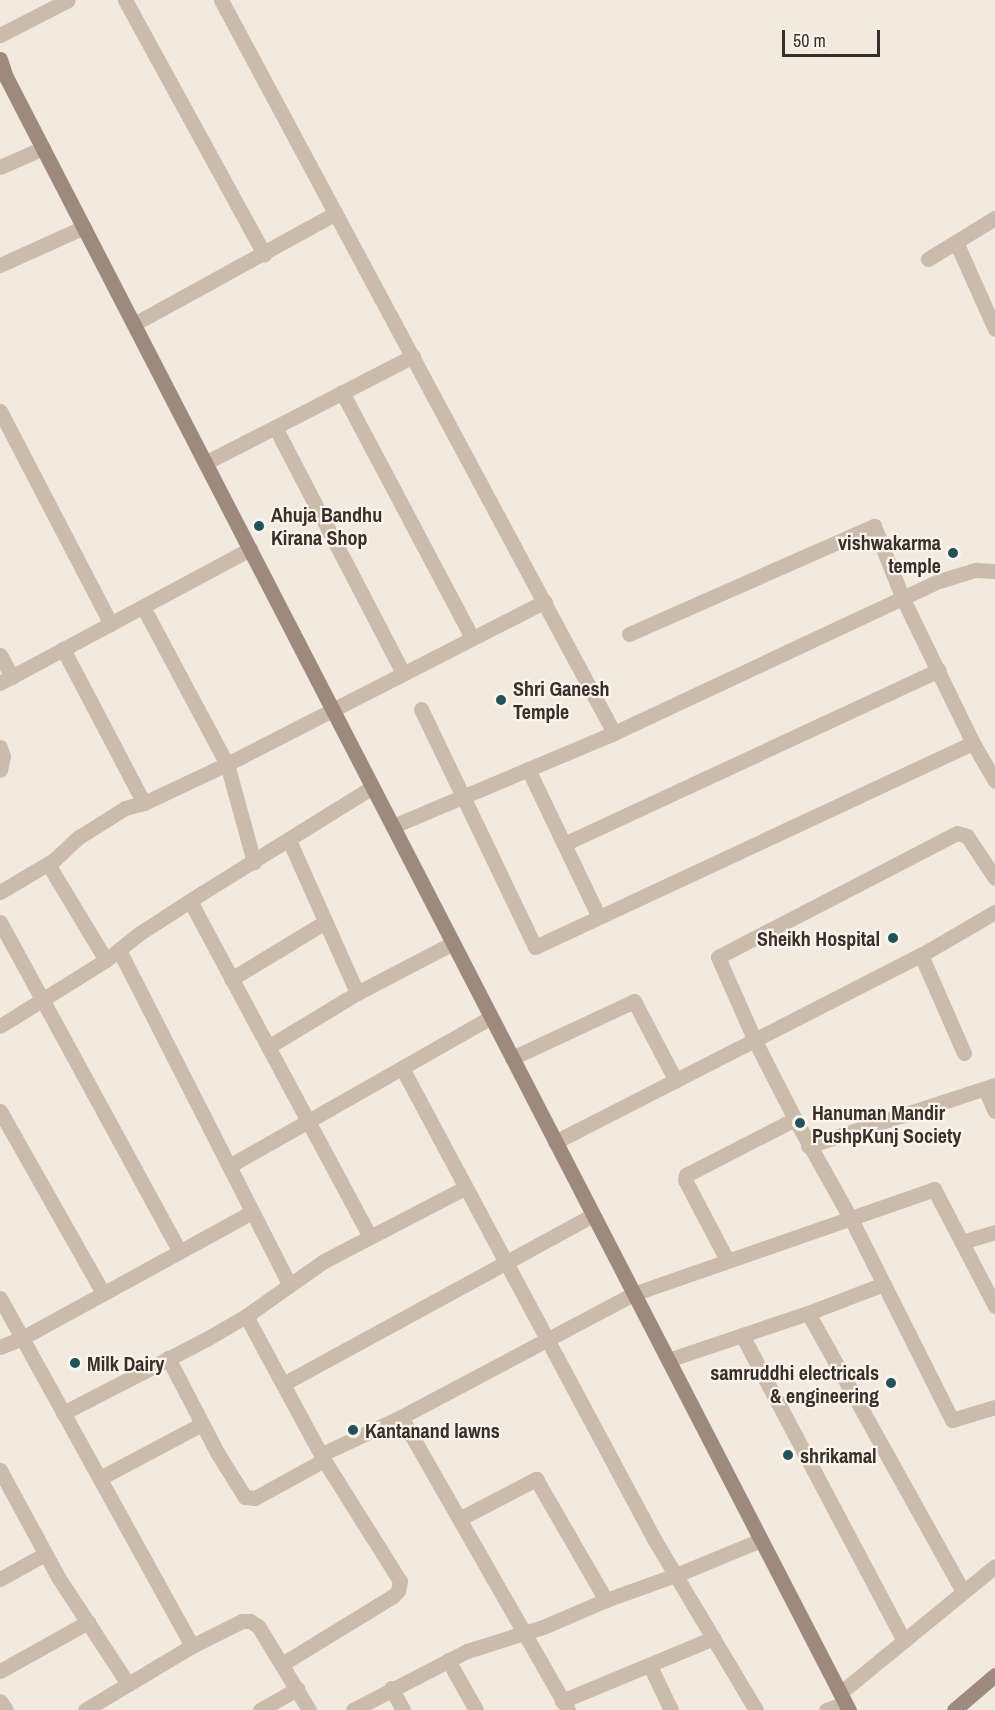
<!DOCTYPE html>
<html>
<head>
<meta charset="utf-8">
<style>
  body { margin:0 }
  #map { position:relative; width:995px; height:1710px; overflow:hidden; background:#f2eadf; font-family:"Archivo Narrow",sans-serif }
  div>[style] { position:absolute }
  .street>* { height:15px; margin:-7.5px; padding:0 7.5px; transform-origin:7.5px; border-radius:7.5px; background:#cbbbab }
  .secondary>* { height:15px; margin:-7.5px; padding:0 7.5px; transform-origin:7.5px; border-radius:7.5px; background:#9e8a7c }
  .dots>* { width:16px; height:16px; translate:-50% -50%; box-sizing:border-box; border:3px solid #faf4ec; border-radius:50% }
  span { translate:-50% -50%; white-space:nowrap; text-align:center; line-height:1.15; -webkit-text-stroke:4.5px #faf4ec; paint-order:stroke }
  .poi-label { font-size:20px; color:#392f2a; font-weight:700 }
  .left { translate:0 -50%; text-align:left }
  .right { translate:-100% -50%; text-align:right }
  .scale { position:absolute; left:782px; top:30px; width:98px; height:27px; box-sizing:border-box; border:3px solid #392f2a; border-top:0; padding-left:8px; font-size:18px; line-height:21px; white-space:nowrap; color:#392f2a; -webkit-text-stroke:4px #faf4ec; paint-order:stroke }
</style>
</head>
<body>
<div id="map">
  <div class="street">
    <i style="left:125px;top:0;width:290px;rotate:61.3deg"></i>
    <i style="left:221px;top:0;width:832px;rotate:61.8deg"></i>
    <i style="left:0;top:35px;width:76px;rotate:-27.2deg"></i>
    <i style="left:0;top:167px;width:47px;rotate:-23.8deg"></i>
    <i style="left:956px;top:242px;width:95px;rotate:65.9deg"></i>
    <i style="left:928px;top:259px;width:79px;rotate:-31.5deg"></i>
    <i style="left:0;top:265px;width:92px;rotate:-24.3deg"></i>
    <i style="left:134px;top:324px;width:230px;rotate:-28.8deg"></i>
    <i style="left:342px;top:392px;width:278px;rotate:62.1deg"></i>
    <i style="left:0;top:411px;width:240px;rotate:62.5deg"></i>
    <i style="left:275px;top:427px;width:277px;rotate:62.5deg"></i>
    <i style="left:205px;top:463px;width:234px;rotate:-27.2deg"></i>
    <i style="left:143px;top:607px;width:178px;rotate:61.9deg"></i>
    <i style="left:227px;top:764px;width:102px;rotate:74.6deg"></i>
    <i style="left:629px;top:634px;width:268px;rotate:-23.8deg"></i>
    <i style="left:874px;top:526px;width:79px;rotate:68.3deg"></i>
    <i style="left:903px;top:599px;width:160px;rotate:64.1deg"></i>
    <i style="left:973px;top:743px;width:44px;rotate:59.9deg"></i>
    <i style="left:63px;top:649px;width:174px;rotate:62.3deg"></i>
    <i style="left:0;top:655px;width:25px;rotate:61deg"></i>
    <i style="left:0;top:683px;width:284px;rotate:-28.2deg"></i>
    <i style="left:421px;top:709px;width:264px;rotate:64.4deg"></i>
    <i style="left:535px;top:947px;width:483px;rotate:-25deg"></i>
    <i style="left:0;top:747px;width:9px;rotate:72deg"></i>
    <i style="left:3px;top:756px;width:14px;rotate:102deg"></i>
    <i style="left:528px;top:769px;width:164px;rotate:64.4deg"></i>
    <i style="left:393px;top:826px;width:240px;rotate:-22.8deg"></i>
    <i style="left:614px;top:733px;width:359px;rotate:-25.1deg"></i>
    <i style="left:939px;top:581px;width:39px;rotate:-17deg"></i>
    <i style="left:976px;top:570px;width:19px;rotate:3deg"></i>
    <i style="left:289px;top:840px;width:167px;rotate:66deg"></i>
    <i style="left:564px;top:844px;width:413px;rotate:-24.9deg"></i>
    <i style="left:48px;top:864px;width:112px;rotate:58.9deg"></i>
    <i style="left:995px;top:878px;width:50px;rotate:-123.7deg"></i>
    <i style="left:967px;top:836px;width:10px;rotate:-163deg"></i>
    <i style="left:957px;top:833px;width:269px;rotate:152.6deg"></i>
    <i style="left:718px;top:957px;width:92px;rotate:66.2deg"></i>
    <i style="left:755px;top:1041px;width:88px;rotate:62.9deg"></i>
    <i style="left:795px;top:1119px;width:115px;rotate:60.8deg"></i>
    <i style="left:851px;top:1219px;width:225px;rotate:63.3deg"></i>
    <i style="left:952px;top:1420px;width:45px;rotate:-16.8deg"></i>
    <i style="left:0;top:892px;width:63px;rotate:-30.7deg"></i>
    <i style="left:54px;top:860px;width:34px;rotate:-43deg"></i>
    <i style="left:79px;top:837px;width:54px;rotate:-32.2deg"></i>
    <i style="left:125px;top:808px;width:20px;rotate:-15deg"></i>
    <i style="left:144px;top:803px;width:92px;rotate:-25.2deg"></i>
    <i style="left:227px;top:764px;width:357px;rotate:-27.1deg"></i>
    <i style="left:190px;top:901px;width:380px;rotate:61.8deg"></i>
    <i style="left:0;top:922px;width:374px;rotate:61.4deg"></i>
    <i style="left:119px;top:950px;width:375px;rotate:63deg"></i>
    <i style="left:921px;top:955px;width:107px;rotate:66.3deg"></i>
    <i style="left:231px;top:979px;width:110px;rotate:-31.2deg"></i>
    <i style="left:0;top:1026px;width:125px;rotate:-31.9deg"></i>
    <i style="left:106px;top:960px;width:43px;rotate:-38.5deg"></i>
    <i style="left:140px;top:933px;width:74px;rotate:-32.8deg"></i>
    <i style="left:202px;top:893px;width:200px;rotate:-31.9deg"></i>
    <i style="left:268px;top:1047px;width:104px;rotate:-31.2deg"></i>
    <i style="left:357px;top:993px;width:108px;rotate:-27.5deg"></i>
    <i style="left:512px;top:1058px;width:135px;rotate:-25deg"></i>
    <i style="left:634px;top:1001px;width:90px;rotate:62.3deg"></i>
    <i style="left:402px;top:1068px;width:534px;rotate:61.85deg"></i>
    <i style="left:654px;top:1539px;width:199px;rotate:59.2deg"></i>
    <i style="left:985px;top:1089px;width:24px;rotate:66deg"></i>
    <i style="left:0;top:1111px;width:209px;rotate:60.5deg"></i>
    <i style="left:555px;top:1142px;width:411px;rotate:-27.1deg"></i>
    <i style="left:921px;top:955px;width:86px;rotate:-30.2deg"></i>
    <i style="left:808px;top:1146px;width:197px;rotate:-18.1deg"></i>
    <i style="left:229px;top:1166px;width:301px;rotate:-29.6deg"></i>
    <i style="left:962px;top:1242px;width:34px;rotate:-17deg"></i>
    <i style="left:727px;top:1260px;width:90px;rotate:-117.7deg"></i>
    <i style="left:685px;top:1180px;width:5px;rotate:-79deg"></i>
    <i style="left:686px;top:1175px;width:123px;rotate:-27.2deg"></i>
    <i style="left:0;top:1298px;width:397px;rotate:61.1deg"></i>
    <i style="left:808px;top:1313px;width:319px;rotate:60.9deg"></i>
    <i style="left:246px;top:1316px;width:164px;rotate:61.6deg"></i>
    <i style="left:324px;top:1460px;width:143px;rotate:57.9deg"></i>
    <i style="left:400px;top:1581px;width:10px;rotate:101deg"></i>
    <i style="left:398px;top:1591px;width:7px;rotate:135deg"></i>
    <i style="left:393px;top:1596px;width:130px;rotate:148.5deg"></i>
    <i style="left:742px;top:1335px;width:346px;rotate:62.1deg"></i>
    <i style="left:0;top:1347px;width:24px;rotate:-22deg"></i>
    <i style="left:22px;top:1338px;width:262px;rotate:-28.7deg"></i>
    <i style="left:168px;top:1358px;width:108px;rotate:62.5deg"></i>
    <i style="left:218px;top:1454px;width:51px;rotate:57.9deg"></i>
    <i style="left:245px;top:1497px;width:10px;rotate:6deg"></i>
    <i style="left:255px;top:1498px;width:79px;rotate:-28.8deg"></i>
    <i style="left:668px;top:1360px;width:148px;rotate:-18.6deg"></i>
    <i style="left:808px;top:1313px;width:81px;rotate:-20.9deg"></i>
    <i style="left:283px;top:1384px;width:353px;rotate:-28.6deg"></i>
    <i style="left:63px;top:1413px;width:163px;rotate:-27.3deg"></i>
    <i style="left:208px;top:1338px;width:44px;rotate:-30.1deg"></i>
    <i style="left:246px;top:1316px;width:95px;rotate:-35.2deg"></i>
    <i style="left:324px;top:1261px;width:158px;rotate:-27.5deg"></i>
    <i style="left:401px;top:1417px;width:337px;rotate:60.3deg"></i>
    <i style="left:322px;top:1454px;width:87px;rotate:-25.1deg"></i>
    <i style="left:401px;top:1417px;width:263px;rotate:-27.9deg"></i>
    <i style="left:633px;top:1294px;width:319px;rotate:-19.2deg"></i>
    <i style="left:934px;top:1189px;width:132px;rotate:62.5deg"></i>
    <i style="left:0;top:1470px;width:122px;rotate:61.5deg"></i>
    <i style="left:58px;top:1577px;width:128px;rotate:56.8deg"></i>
    <i style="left:100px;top:1478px;width:115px;rotate:-27.9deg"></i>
    <i style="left:461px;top:1518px;width:85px;rotate:-27.5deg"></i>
    <i style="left:536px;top:1479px;width:140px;rotate:60deg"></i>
    <i style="left:0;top:1579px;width:51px;rotate:-29.1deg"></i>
    <i style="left:448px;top:1660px;width:57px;rotate:60.8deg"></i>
    <i style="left:650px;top:1666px;width:49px;rotate:64.5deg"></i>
    <i style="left:0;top:1671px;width:101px;rotate:-29.1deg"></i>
    <i style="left:391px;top:1688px;width:25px;rotate:61deg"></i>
    <i style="left:840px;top:1693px;width:200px;rotate:-39.3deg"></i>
    <i style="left:0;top:1701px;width:11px;rotate:56deg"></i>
    <i style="left:562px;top:1701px;width:164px;rotate:-22.6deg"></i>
    <i style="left:85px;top:1710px;width:125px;rotate:-30.9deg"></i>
    <i style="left:192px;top:1646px;width:56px;rotate:-26.6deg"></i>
    <i style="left:242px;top:1621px;width:8px"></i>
    <i style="left:250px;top:1621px;width:9px;rotate:32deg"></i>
    <i style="left:258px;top:1626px;width:98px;rotate:58.7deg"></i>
    <i style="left:260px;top:1710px;width:43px;rotate:-29.6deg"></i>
    <i style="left:353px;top:1710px;width:128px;rotate:-27.4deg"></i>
    <i style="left:467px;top:1651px;width:80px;rotate:-17.5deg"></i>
    <i style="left:543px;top:1627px;width:69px;rotate:-23.2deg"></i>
    <i style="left:606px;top:1600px;width:74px;rotate:-19.7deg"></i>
    <i style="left:676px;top:1575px;width:92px;rotate:-22.4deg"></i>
    <i style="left:826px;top:1710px;width:20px;rotate:-20deg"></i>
  </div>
  <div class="secondary">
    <i style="left:0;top:59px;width:19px;rotate:72deg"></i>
    <i style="left:6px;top:77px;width:1838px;rotate:62.7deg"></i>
    <i style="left:954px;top:1710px;width:54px;rotate:-40.5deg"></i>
  </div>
  <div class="dots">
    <i style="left:259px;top:526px;background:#20545a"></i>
    <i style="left:953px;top:553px;background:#20545a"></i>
    <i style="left:501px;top:700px;background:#20545a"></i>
    <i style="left:893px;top:938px;background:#20545a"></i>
    <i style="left:800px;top:1123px;background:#20545a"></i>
    <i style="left:75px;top:1363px;background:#20545a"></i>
    <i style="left:891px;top:1383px;background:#20545a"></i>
    <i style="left:353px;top:1430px;background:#20545a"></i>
    <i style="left:788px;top:1455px;background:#20545a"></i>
  </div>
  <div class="poi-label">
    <span class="left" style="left:271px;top:526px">Ahuja Bandhu<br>Kirana Shop</span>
    <span class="right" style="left:941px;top:554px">vishwakarma<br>temple</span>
    <span class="left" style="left:513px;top:700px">Shri Ganesh<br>Temple</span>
    <span class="right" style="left:880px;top:938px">Sheikh Hospital</span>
    <span class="left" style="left:812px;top:1124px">Hanuman Mandir<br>PushpKunj Society</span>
    <span class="left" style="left:87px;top:1363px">Milk Dairy</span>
    <span class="right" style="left:879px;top:1384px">samruddhi electricals<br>&amp; engineering</span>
    <span class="left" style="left:365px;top:1430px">Kantanand lawns</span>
    <span class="left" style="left:800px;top:1455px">shrikamal</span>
  </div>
  <div class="scale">50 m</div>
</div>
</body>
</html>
